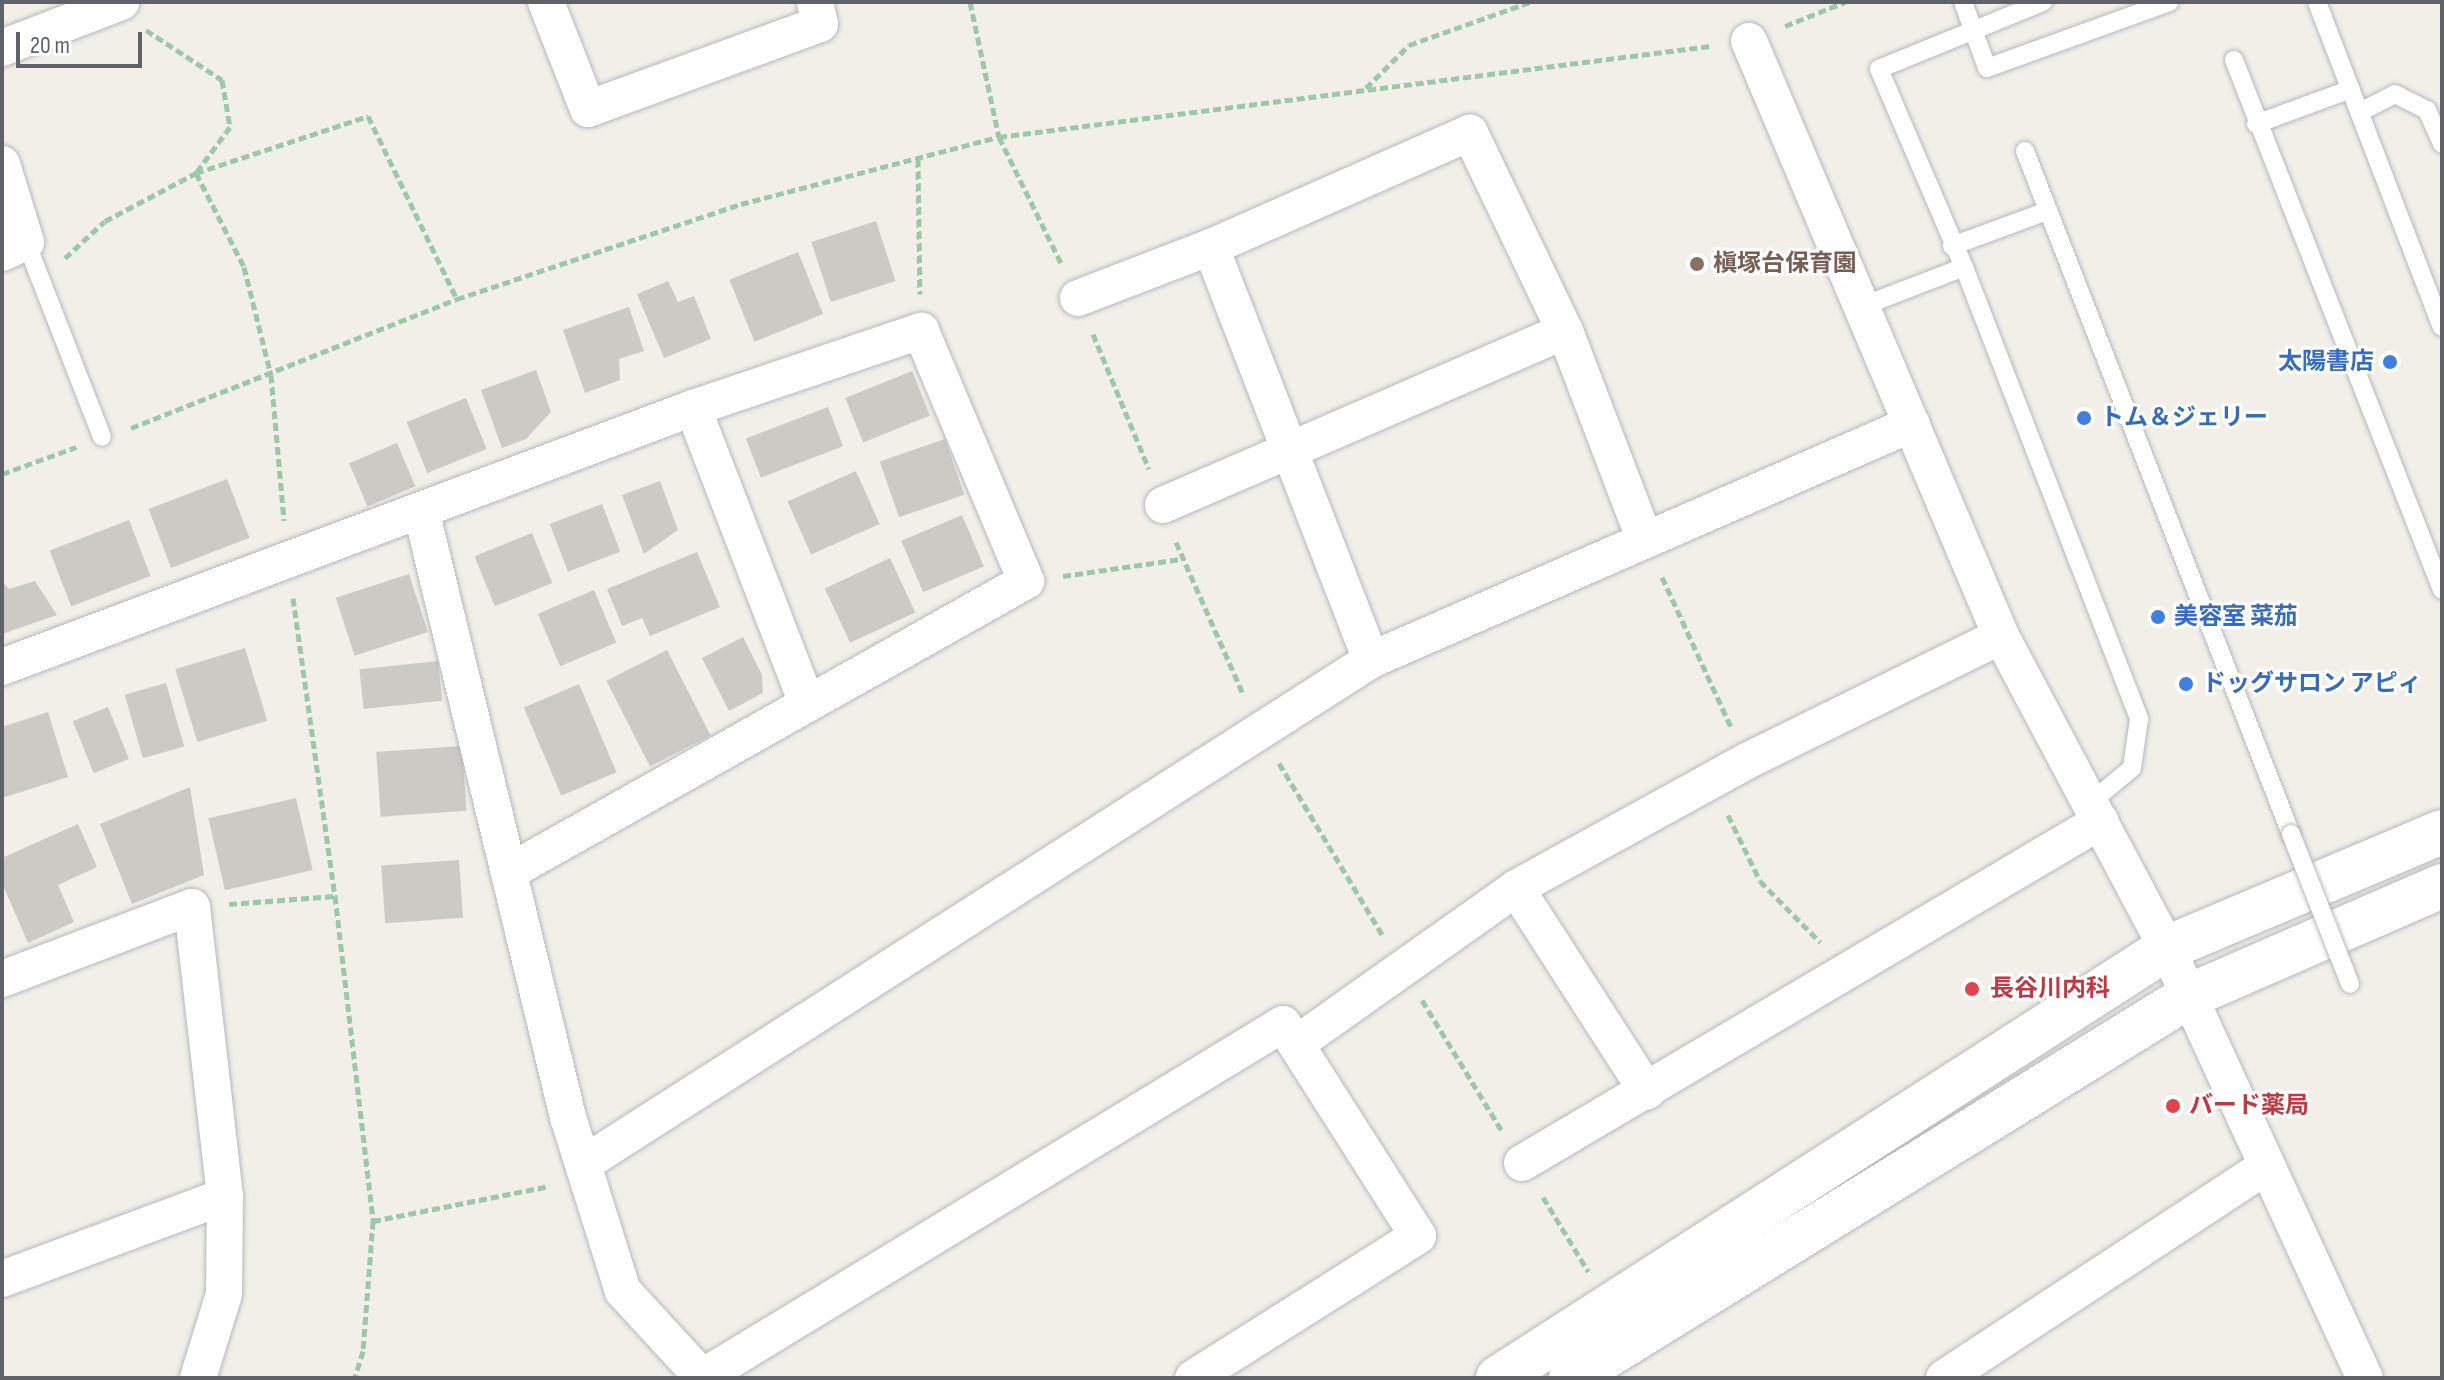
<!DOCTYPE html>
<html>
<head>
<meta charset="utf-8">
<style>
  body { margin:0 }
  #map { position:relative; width:2444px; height:1380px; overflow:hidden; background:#f1efe8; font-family:"Sofia Sans Condensed","Noto Sans JP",sans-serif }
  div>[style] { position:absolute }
  .building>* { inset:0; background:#cccac5; transform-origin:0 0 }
  .path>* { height:5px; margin-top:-2.5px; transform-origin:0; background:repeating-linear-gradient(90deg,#9cc7a9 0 8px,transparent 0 12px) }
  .roads { filter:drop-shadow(0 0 2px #b5b8bc) drop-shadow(0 0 2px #b5b8bc) }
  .service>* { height:18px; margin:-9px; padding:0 9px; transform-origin:9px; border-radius:9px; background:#fff }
  .minor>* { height:36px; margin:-18px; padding:0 18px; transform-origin:18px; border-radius:18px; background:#fff }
  .tertiary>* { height:44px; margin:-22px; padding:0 22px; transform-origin:22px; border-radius:22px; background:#fff }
  .bridges { filter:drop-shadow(0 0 2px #b5b8bc) drop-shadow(0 0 2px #b5b8bc) }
  .service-bridge>* { height:18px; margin:-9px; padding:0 9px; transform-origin:9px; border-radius:9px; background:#fff }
  .dots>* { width:22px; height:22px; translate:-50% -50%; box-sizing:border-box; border:4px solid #fff; border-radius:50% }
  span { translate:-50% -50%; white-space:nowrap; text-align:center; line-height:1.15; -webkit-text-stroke:6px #fff; paint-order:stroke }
  .education-label { font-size:24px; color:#785e54; font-weight:700 }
  .left { translate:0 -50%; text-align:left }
  .shop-label { font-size:24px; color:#366cbe; font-weight:700 }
  .right { translate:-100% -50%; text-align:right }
  .health-label { font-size:24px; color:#be3a42; font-weight:700 }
  .frame { position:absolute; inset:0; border:4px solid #5f6368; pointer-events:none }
  .scale { position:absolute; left:16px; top:32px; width:126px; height:36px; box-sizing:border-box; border:4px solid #5f6368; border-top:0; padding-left:10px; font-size:24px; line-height:28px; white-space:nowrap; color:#5f6368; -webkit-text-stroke:6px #fff; paint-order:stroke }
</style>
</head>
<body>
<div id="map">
  <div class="building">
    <i style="left:876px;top:221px;width:63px;height:68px;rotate:72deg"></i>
    <i style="left:798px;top:252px;width:67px;height:74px;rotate:68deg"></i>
    <i style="clip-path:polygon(668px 281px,678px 302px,694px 296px,711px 339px,664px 358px,637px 294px)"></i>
    <i style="clip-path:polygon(629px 307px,644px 351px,619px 359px,620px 380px,585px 393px,563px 330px)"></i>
    <i style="clip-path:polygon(536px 370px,551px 412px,526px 439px,502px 448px,481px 390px)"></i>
    <i style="left:912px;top:371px;width:48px;height:72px;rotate:68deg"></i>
    <i style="left:466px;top:398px;width:55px;height:64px;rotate:68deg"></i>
    <i style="left:828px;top:407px;width:42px;height:88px;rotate:69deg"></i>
    <i style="left:945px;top:439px;width:59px;height:69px;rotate:71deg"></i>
    <i style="left:397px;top:443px;width:47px;height:52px;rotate:67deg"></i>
    <i style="left:856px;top:471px;width:58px;height:75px;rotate:66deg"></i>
    <i style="left:227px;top:479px;width:63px;height:84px;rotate:69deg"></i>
    <i style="clip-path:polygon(660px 481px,678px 530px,644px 554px,622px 495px)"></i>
    <i style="left:602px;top:504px;width:51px;height:56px;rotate:69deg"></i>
    <i style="left:962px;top:515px;width:56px;height:66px;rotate:67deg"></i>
    <i style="left:129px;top:520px;width:60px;height:85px;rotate:69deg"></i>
    <i style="left:532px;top:533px;width:54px;height:62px;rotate:68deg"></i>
    <i style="clip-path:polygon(697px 552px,720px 607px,650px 636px,642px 618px,622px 626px,607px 589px)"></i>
    <i style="left:890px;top:558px;width:60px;height:72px;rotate:65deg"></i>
    <i style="left:409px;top:574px;width:61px;height:77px;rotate:72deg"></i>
    <i style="clip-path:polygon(2px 581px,9px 589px,35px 581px,57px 615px,2px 634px)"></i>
    <i style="left:594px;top:590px;width:57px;height:61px;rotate:67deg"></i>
    <i style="clip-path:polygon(743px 637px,762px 675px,763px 693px,729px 711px,702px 658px)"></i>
    <i style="left:245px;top:648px;width:76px;height:73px;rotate:73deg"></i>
    <i style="left:667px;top:650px;width:96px;height:68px;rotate:63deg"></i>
    <i style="left:438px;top:661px;width:40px;height:79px;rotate:84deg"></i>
    <i style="left:166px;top:683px;width:66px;height:43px;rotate:74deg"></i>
    <i style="left:579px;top:684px;width:96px;height:60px;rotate:67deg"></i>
    <i style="left:108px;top:707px;width:56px;height:38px;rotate:68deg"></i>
    <i style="clip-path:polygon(48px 712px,68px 777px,2px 798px,2px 727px)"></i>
    <i style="left:462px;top:746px;width:65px;height:86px;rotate:86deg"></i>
    <i style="clip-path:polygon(190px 787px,204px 875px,132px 904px,100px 824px)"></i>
    <i style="left:296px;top:798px;width:74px;height:90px;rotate:77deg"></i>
    <i style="clip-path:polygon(78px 824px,97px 867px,58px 885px,74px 922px,28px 943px,2px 883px,2px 858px)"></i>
    <i style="left:459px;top:860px;width:58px;height:78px;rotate:86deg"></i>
  </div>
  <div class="path">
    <i style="left:970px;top:2px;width:138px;rotate:77.9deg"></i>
    <i style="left:999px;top:137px;width:140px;rotate:63.8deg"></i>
    <i style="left:1785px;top:26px;width:65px;rotate:-21.8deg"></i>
    <i style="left:146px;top:30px;width:91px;rotate:33.3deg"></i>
    <i style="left:222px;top:80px;width:48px;rotate:80.3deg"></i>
    <i style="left:230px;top:127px;width:57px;rotate:126.5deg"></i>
    <i style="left:196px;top:173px;width:106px;rotate:62.9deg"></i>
    <i style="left:244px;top:267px;width:111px;rotate:76deg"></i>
    <i style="left:271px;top:375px;width:146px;rotate:84.9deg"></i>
    <i style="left:1366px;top:88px;width:61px;rotate:-45deg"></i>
    <i style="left:1409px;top:45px;width:128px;rotate:-19.6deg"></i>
    <i style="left:918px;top:159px;width:135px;rotate:89.2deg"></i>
    <i style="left:65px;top:258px;width:54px;rotate:-42.8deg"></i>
    <i style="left:105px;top:221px;width:103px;rotate:-27.8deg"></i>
    <i style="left:196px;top:173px;width:181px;rotate:-18.3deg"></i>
    <i style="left:368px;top:116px;width:203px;rotate:64.1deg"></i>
    <i style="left:1093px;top:334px;width:146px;rotate:67.5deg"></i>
    <i style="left:131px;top:428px;width:351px;rotate:-21.6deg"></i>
    <i style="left:457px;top:299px;width:299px;rotate:-18.5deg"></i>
    <i style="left:741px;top:204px;width:267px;rotate:-14.6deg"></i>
    <i style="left:999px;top:137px;width:717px;rotate:-7.29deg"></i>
    <i style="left:2px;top:474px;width:79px;rotate:-20deg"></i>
    <i style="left:1176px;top:542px;width:166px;rotate:66.2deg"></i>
    <i style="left:1063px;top:576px;width:119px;rotate:-8.2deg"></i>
    <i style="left:1662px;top:577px;width:165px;rotate:65.3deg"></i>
    <i style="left:293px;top:598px;width:301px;rotate:82deg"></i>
    <i style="left:335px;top:896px;width:327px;rotate:83.3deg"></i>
    <i style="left:373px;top:1221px;width:130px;rotate:94.4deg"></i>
    <i style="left:363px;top:1351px;width:28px;rotate:107deg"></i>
    <i style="left:1279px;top:763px;width:202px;rotate:59deg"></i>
    <i style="left:1728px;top:815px;width:73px;rotate:64.1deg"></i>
    <i style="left:1760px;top:881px;width:86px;rotate:45.5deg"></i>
    <i style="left:229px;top:904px;width:106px;rotate:-4.3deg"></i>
    <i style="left:1422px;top:1000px;width:153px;rotate:58.6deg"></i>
    <i style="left:1543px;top:1197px;width:87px;rotate:58.7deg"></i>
    <i style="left:373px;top:1221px;width:180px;rotate:-11.2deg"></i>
  </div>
  <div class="roads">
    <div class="service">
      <i style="left:1963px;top:2px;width:70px;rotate:70deg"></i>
      <i style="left:1987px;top:68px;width:194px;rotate:-19.9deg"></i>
      <i style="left:2043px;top:2px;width:177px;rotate:157.8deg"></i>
      <i style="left:1879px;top:69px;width:215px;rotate:66.8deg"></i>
      <i style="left:1964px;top:267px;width:485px;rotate:68.8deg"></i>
      <i style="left:2139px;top:719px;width:49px;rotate:98.1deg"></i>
      <i style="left:2132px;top:768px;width:53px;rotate:140.3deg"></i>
      <i style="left:2317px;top:2px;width:348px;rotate:69deg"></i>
      <i style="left:2234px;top:60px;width:569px;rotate:68.57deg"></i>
      <i style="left:2360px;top:112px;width:39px;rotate:-27deg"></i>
      <i style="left:2395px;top:94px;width:36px;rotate:27deg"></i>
      <i style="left:2427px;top:110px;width:37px;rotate:66deg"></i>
      <i style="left:2256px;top:124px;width:101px;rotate:-20.2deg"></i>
      <i style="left:2025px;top:151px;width:733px;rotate:68.72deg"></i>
      <i style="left:26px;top:242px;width:209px;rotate:68.7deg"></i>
      <i style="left:1952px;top:246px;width:101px;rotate:-20.2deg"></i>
      <i style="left:1863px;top:306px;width:108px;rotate:-21.1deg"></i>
    </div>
    <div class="minor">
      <i style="left:546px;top:2px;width:115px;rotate:68.6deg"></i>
      <i style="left:588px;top:109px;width:247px;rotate:-20.1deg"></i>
      <i style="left:820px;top:24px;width:23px;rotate:-103deg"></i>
      <i style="left:1749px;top:41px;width:646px;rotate:67.05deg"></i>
      <i style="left:2001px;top:636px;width:353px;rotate:62deg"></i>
      <i style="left:2167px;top:948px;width:473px;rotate:65.3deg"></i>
      <i style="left:2px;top:48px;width:128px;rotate:-21.1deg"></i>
      <i style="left:2px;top:164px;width:82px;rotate:72.9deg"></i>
      <i style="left:26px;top:242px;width:26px;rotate:155deg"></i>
      <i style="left:1078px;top:298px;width:142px;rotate:-21deg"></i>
      <i style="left:693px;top:408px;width:314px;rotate:68.9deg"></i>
      <i style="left:1163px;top:505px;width:438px;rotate:-23.4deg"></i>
      <i style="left:1565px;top:331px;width:224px;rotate:69.1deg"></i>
      <i style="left:421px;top:510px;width:625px;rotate:76.39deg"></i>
      <i style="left:568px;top:1117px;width:182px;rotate:72.5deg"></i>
      <i style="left:623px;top:1291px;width:118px;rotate:47.4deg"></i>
      <i style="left:1371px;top:660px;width:443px;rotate:-111.2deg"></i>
      <i style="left:1211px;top:247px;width:283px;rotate:-23.8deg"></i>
      <i style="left:1470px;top:133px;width:220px;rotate:64.4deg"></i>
      <i style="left:2px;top:667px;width:738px;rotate:-20.55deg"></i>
      <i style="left:693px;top:408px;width:241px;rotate:-18.7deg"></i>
      <i style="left:921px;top:331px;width:271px;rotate:67.2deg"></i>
      <i style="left:1026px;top:581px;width:593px;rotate:150.63deg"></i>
      <i style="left:1516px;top:888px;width:242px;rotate:57.2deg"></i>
      <i style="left:2px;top:979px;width:203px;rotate:-20.8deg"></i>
      <i style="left:192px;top:907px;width:291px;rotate:83.5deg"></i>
      <i style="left:225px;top:1196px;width:98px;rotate:90.6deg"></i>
      <i style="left:224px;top:1294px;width:88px;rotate:107.2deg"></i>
      <i style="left:1296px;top:1044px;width:270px;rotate:-35.3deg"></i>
      <i style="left:1516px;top:888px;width:264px;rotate:-28.8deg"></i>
      <i style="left:1747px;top:761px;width:283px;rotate:-26.2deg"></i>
      <i style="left:1522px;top:1163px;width:672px;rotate:-30.57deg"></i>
      <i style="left:583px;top:1164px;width:935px;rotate:-32.6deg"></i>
      <i style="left:1371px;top:660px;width:590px;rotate:-23.57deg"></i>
      <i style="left:2px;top:1279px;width:238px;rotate:-20.4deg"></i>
      <i style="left:701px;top:1378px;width:681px;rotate:-31.31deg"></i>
      <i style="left:1283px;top:1024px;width:251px;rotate:57.5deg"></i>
      <i style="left:1418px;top:1236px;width:266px;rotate:147.7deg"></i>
      <i style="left:1944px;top:1378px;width:384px;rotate:-33.3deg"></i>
    </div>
    <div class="tertiary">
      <i style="left:1498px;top:1378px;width:795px;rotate:-32.73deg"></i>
      <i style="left:2167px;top:948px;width:298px;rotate:-22.9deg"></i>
      <i style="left:1571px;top:1378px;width:727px;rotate:-31.72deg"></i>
      <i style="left:2189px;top:996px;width:276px;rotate:-23.5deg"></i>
    </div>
  </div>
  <div class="bridges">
    <div class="service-bridge">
      <i style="left:2291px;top:834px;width:161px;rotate:68.5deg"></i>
    </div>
  </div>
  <div class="dots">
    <i style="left:1697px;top:264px;background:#8d6e63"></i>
    <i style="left:2390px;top:362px;background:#3f7fe0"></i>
    <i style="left:2084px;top:418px;background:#3f7fe0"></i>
    <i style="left:2158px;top:617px;background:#3f7fe0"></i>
    <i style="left:2186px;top:684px;background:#3f7fe0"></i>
    <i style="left:1972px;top:989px;background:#e0444e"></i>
    <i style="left:2173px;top:1106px;background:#e0444e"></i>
  </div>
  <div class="education-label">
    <span class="left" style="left:1713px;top:264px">槇塚台保育園</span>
  </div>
  <div class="shop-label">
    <span class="right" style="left:2374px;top:362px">太陽書店</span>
    <span class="left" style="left:2100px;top:418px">トム＆ジェリー</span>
    <span class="left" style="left:2174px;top:617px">美容室 菜茄</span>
    <span class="left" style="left:2202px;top:684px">ドッグサロン アピィ</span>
  </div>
  <div class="health-label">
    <span class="left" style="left:1990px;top:989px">長谷川内科</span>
    <span class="left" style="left:2189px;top:1106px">バード薬局</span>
  </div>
  <div class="frame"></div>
  <div class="scale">20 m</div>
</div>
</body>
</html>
